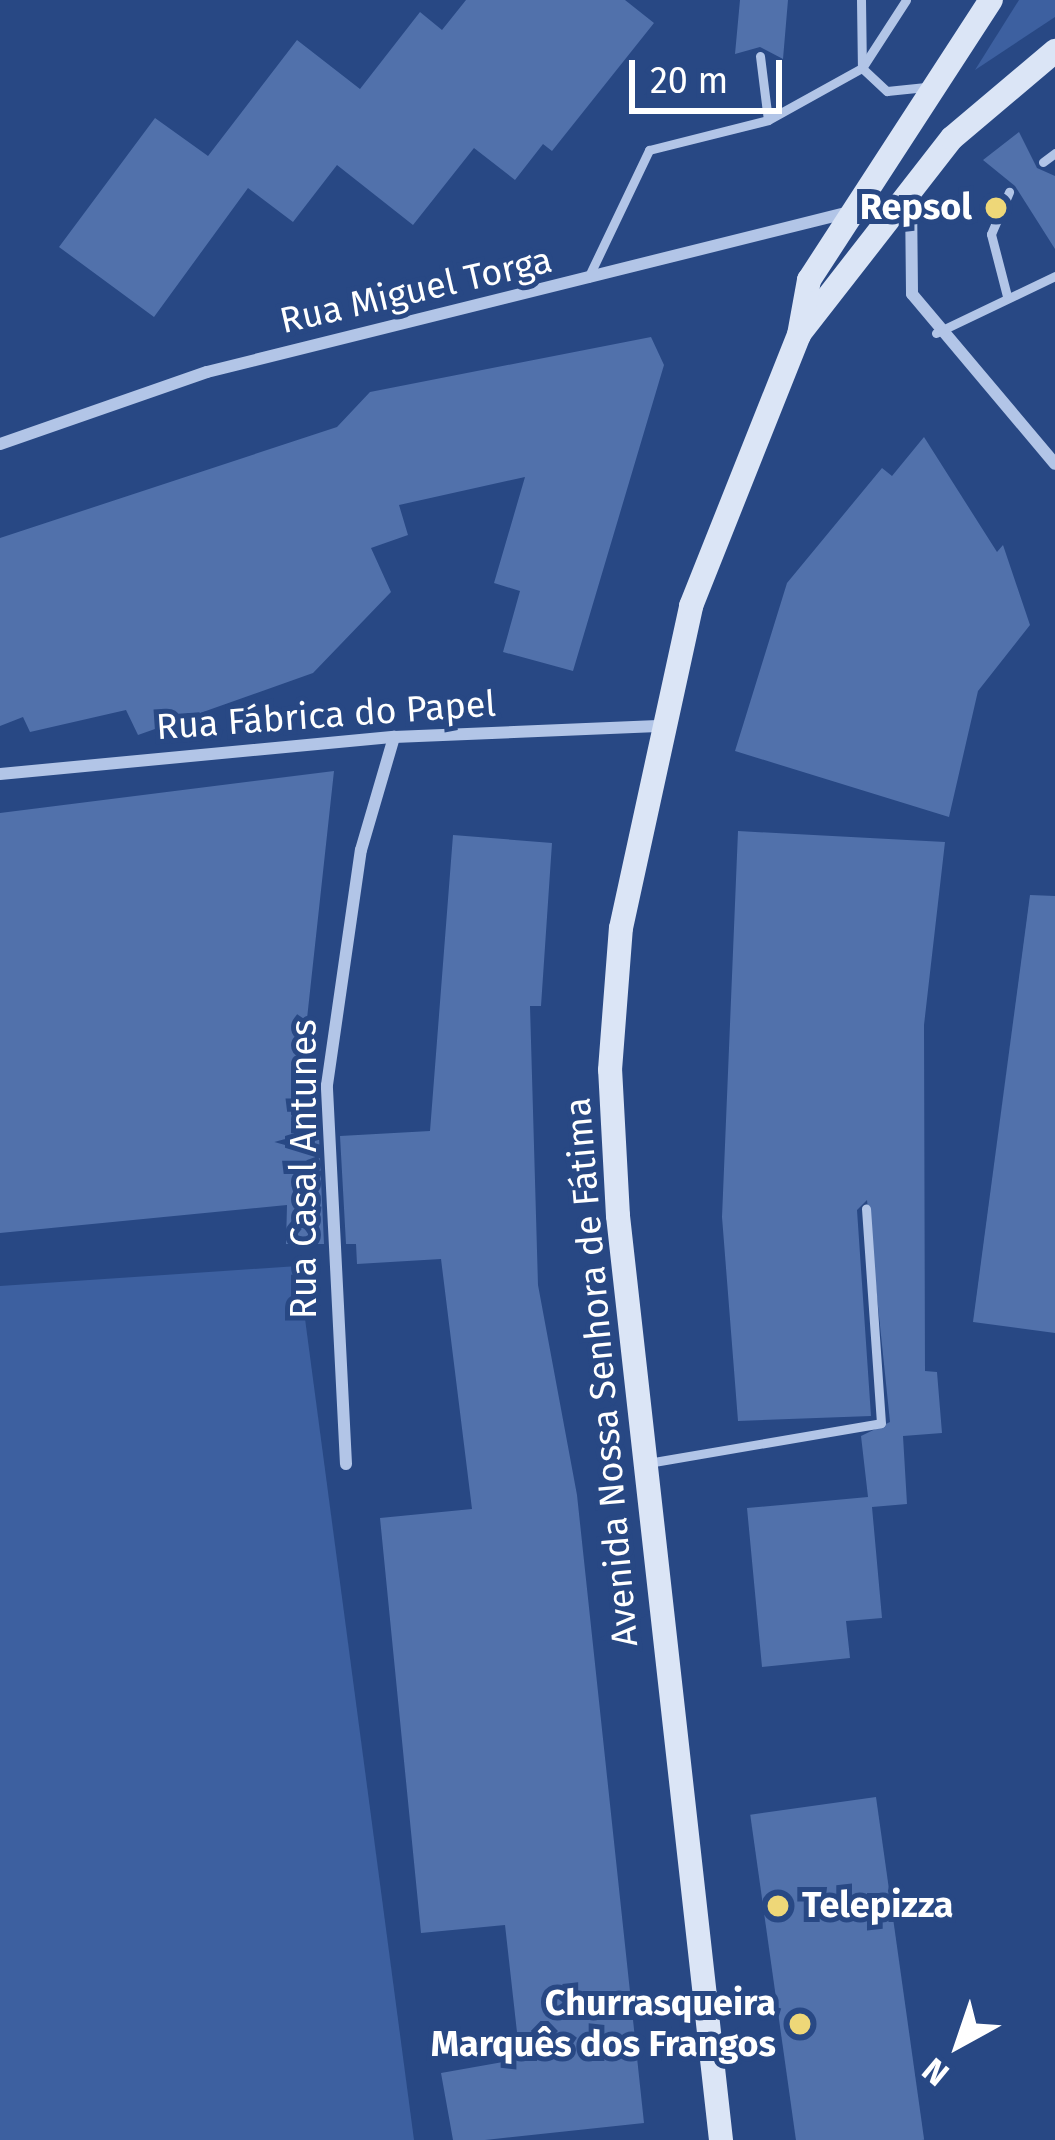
<!DOCTYPE html>
<html>
<head>
<meta charset="utf-8">
<style>
  body { margin:0 }
  #map { position:relative; width:1055px; height:2140px; overflow:hidden; background:#284884; font-family:"Fira Sans",sans-serif }
  div>[style] { position:absolute }
  .green>* { inset:0; background:#3d60a0 }
  .building>* { inset:0; background:#5171ab; transform-origin:0 0 }
  .lane>* { height:9px; margin:-4.5px; padding:0 4.5px; transform-origin:4.5px; border-radius:4.5px; background:#b2c5e7 }
  .street>* { height:12px; margin:-6px; padding:0 6px; transform-origin:6px; border-radius:6px; background:#b2c5e7 }
  .secondary>* { height:24px; margin:-12px; padding:0 12px; transform-origin:12px; border-radius:12px; background:#dbe5f6 }
  .dots>* { width:33px; height:33px; translate:-50% -50%; box-sizing:border-box; border:6px solid #284884; border-radius:50% }
  span { translate:-50% -50%; white-space:nowrap; text-align:center; line-height:1.15; -webkit-text-stroke:10px #284884; paint-order:stroke }
  .poi-label { font-size:36px; color:#fff; font-weight:700 }
  .right { translate:-100% -50%; text-align:right }
  .left { translate:0 -50%; text-align:left }
  .street-label { font-size:36px; color:#fff }
  .north { position:absolute; left:899px; top:1984px; width:120px; height:120px; -webkit-text-stroke:9px #284884; paint-order:stroke; rotate:220deg; font-size:33px; font-weight:700; line-height:48px; text-align:center; color:#fff }
  .north::after { content:''; display:block; margin:auto; width:42px; height:54px; background:#fff; clip-path:polygon(50% 0,100% 100%,50% 72%,0 100%) }
  .scale { position:absolute; left:629px; top:60px; width:153px; height:54px; box-sizing:border-box; border:6px solid #fff; border-top:0; padding-left:15px; font-size:36px; line-height:42px; white-space:nowrap; color:#fff; -webkit-text-stroke:9px #284884; paint-order:stroke }
</style>
</head>
<body>
<div id="map">
  <div class="green">
    <i style="clip-path:polygon(1019px 0,1055px 0,1055px 17px,975px 70px)"></i>
    <i style="clip-path:polygon(298px 1266px,414px 2140px,0 2140px,0 1286px)"></i>
  </div>
  <div class="building">
    <i style="clip-path:polygon(466px 0,625px 0,654px 23px,552px 151px,543px 144px,515px 180px,474px 148px,413px 225px,337px 165px,293px 222px,248px 188px,154px 317px,59px 247px,155px 118px,208px 156px,297px 40px,360px 89px,420px 12px,442px 30px)"></i>
    <i style="clip-path:polygon(740px 0,788px 0,783px 59px,760px 47px,735px 54px)"></i>
    <i style="clip-path:polygon(1019px 132px,1037px 168px,1055px 176px,1055px 249px,1015px 186px,983px 160px)"></i>
    <i style="clip-path:polygon(651px 337px,664px 365px,573px 671px,503px 652px,520px 591px,494px 583px,525px 477px,399px 505px,408px 535px,371px 548px,391px 592px,313px 673px,138px 735px,126px 710px,30px 732px,23px 717px,0 726px,0 538px,337px 427px,370px 392px)"></i>
    <i style="clip-path:polygon(924px 437px,997px 552px,1003px 545px,1030px 625px,978px 691px,949px 817px,735px 751px,787px 583px,882px 468px,892px 476px)"></i>
    <i style="clip-path:polygon(334px 771px,294px 1138px,319px 1137px,324px 1244px,286px 1244px,287px 1205px,0 1233px,0 813px)"></i>
    <i style="clip-path:polygon(738px 831px,945px 842px,924px 1025px,925px 1371px,937px 1372px,942px 1433px,903px 1436px,907px 1504px,872px 1507px,882px 1618px,846px 1621px,850px 1658px,762px 1667px,747px 1508px,868px 1497px,861px 1436px,890px 1422px,867px 1200px,857px 1210px,871px 1416px,738px 1421px,722px 1217px)"></i>
    <i style="clip-path:polygon(453px 835px,552px 843px,541px 1006px,530px 1006px,538px 1285px,577px 1495px,644px 2123px,485px 2140px,453px 2140px,441px 2073px,520px 2059px,505px 1925px,421px 1933px,380px 1518px,472px 1509px,441px 1259px,357px 1264px,356px 1244px,346px 1244px,340px 1136px,430px 1131px)"></i>
    <i style="clip-path:polygon(1030px 895px,1055px 896px,1055px 1333px,973px 1322px)"></i>
    <i style="left:876px;top:1797px;width:346px;height:127px;rotate:82deg"></i>
  </div>
  <div class="lane">
    <i style="left:861px;top:0;width:68px;rotate:89.2deg"></i>
    <i style="left:862px;top:68px;width:34px;rotate:43deg"></i>
    <i style="left:887px;top:91px;width:39px;rotate:-6deg"></i>
    <i style="left:760px;top:56px;width:64px;rotate:82.9deg"></i>
    <i style="left:1043px;top:162px;width:15px;rotate:-37deg"></i>
    <i style="left:588px;top:278px;width:142px;rotate:-64.5deg"></i>
    <i style="left:649px;top:150px;width:123px;rotate:-14.1deg"></i>
    <i style="left:768px;top:120px;width:107px;rotate:-29deg"></i>
    <i style="left:862px;top:68px;width:81px;rotate:-57.1deg"></i>
    <i style="left:1007px;top:296px;width:64px;rotate:-104.5deg"></i>
    <i style="left:991px;top:234px;width:46px;rotate:-66.8deg"></i>
    <i style="left:936px;top:333px;width:132px;rotate:-25.6deg"></i>
    <i style="left:648px;top:1463px;width:236px;rotate:-9.7deg"></i>
    <i style="left:881px;top:1423px;width:215px;rotate:-94deg"></i>
  </div>
  <div class="street">
    <i style="left:911px;top:196px;width:98px;rotate:89.4deg"></i>
    <i style="left:912px;top:294px;width:222px;rotate:49.9deg"></i>
    <i style="left:0;top:444px;width:219px;rotate:-19.2deg"></i>
    <i style="left:207px;top:372px;width:663px;rotate:-13.97deg"></i>
    <i style="left:0;top:774px;width:396px;rotate:-5.4deg"></i>
    <i style="left:394px;top:737px;width:264px;rotate:-2.4deg"></i>
    <i style="left:346px;top:1464px;width:379px;rotate:-92.9deg"></i>
    <i style="left:327px;top:1085px;width:237px;rotate:-81.8deg"></i>
    <i style="left:361px;top:850px;width:118px;rotate:-73.7deg"></i>
  </div>
  <div class="secondary">
    <i style="left:800px;top:333px;width:247px;rotate:-52.1deg"></i>
    <i style="left:952px;top:138px;width:135px;rotate:-40.2deg"></i>
    <i style="left:721px;top:2140px;width:930px;rotate:-96.36deg"></i>
    <i style="left:618px;top:1216px;width:146px;rotate:-93.1deg"></i>
    <i style="left:610px;top:1070px;width:142px;rotate:-85.6deg"></i>
    <i style="left:621px;top:928px;width:330px;rotate:-77.7deg"></i>
    <i style="left:691px;top:606px;width:292px;rotate:-68.3deg"></i>
    <i style="left:799px;top:335px;width:56px;rotate:-79.7deg"></i>
    <i style="left:809px;top:280px;width:334px;rotate:-57deg"></i>
  </div>
  <div class="dots">
    <i style="left:996px;top:208px;background:#eed778"></i>
    <i style="left:778px;top:1906px;background:#eed778"></i>
    <i style="left:800px;top:2024px;background:#eed778"></i>
  </div>
  <div class="poi-label">
    <span class="right" style="left:972px;top:208px">Repsol</span>
    <span class="left" style="left:802px;top:1906px">Telepizza</span>
    <span class="right" style="left:776px;top:2024px">Churrasqueira<br>Marquês dos Frangos</span>
  </div>
  <div class="street-label">
    <span style="left:416px;top:291px;rotate:-13deg">Rua Miguel Torga</span>
    <span style="left:326px;top:716px;rotate:-4deg">Rua Fábrica do Papel</span>
    <span style="left:305px;top:1169px;rotate:-90deg">Rua Casal Antunes</span>
    <span style="left:602px;top:1372px;rotate:-95deg">Avenida Nossa Senhora de Fátima</span>
  </div>
  <div class="north">N</div>
  <div class="scale">20 m</div>
</div>
</body>
</html>
